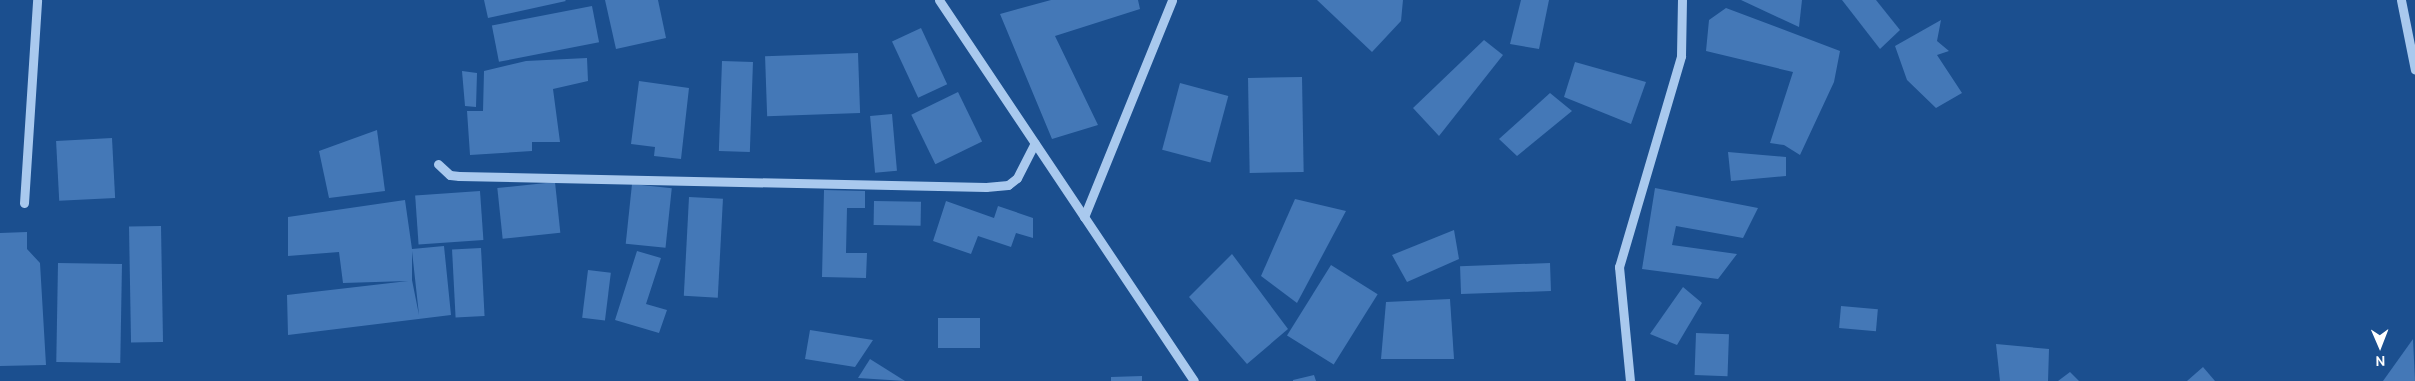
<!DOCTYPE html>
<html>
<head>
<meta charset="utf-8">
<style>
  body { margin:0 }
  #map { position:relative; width:2415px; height:381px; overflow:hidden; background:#1b4f8f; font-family:Cabin,sans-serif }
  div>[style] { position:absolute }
  .building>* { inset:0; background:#4478b7; transform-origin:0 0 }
  .minor>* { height:9px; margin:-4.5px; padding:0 4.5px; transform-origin:4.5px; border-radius:4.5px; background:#a9c9ee }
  span { translate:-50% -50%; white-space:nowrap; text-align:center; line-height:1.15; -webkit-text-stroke:4px #1b4f8f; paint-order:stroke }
  .north { position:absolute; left:2355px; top:321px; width:50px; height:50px; -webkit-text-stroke:4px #1b4f8f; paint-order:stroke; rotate:179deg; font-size:14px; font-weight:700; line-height:20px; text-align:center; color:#fff }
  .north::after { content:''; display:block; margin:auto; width:18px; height:22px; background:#fff; clip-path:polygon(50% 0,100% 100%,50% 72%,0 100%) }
</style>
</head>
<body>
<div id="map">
  <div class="building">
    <i style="clip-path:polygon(484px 0,565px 0,566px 1px,488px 18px)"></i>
    <i style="clip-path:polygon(605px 0,658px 0,666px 38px,616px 49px)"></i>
    <i style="clip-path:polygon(1051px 0,1138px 0,1140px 9px,1055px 36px,1098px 125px,1052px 139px,1000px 14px)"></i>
    <i style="clip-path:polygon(1317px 0,1403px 0,1401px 21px,1372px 52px)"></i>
    <i style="clip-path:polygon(1521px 0,1549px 0,1539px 49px,1510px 44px)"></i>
    <i style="clip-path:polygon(1741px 0,1802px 0,1799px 27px)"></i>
    <i style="clip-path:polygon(1842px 0,1876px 0,1900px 30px,1880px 49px)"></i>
    <i style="left:592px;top:6px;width:37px;height:102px;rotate:79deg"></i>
    <i style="clip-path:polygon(1726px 8px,1840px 51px,1834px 82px,1800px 155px,1784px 145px,1770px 143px,1793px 72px,1706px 51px,1709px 20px)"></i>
    <i style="clip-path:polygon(1941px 20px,1937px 41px,1949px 51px,1937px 55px,1962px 93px,1936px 108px,1907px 80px,1895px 46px)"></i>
    <i style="left:921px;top:28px;width:62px;height:32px;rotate:65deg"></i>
    <i style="clip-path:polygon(1484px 40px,1503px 55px,1439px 136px,1413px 108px)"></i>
    <i style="left:858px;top:53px;width:60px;height:93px;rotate:88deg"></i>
    <i style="clip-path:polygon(587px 58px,588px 81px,553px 89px,560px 142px,532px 142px,532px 151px,470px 155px,467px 111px,483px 111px,484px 71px,526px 61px)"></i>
    <i style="left:722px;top:61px;width:31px;height:90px;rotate:2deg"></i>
    <i style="clip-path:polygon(1575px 62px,1646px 82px,1631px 124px,1564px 97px)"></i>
    <i style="clip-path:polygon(462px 71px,477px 73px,476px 107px,465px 106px)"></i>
    <i style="left:1302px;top:77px;width:95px;height:54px;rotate:89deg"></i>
    <i style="clip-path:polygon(639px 81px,689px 88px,681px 159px,654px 156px,655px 147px,631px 144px)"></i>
    <i style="left:1180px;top:83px;width:50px;height:69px;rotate:15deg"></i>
    <i style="left:958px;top:92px;width:55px;height:52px;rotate:64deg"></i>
    <i style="clip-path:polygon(1550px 93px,1572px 111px,1517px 156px,1499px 139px)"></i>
    <i style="left:892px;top:114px;width:57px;height:22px;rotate:85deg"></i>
    <i style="clip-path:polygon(377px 130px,385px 191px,329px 198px,319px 151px)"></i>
    <i style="left:112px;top:138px;width:60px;height:56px;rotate:87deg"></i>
    <i style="clip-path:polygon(1728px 152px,1786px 157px,1786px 176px,1731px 181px)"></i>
    <i style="left:555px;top:182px;width:51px;height:58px;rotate:84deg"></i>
    <i style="left:632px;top:184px;width:40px;height:60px;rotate:6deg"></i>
    <i style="clip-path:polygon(1655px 188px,1758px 208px,1743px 238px,1676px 226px,1672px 245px,1737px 254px,1718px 279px,1642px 269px)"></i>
    <i style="clip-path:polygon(824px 190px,865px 191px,865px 208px,847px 208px,846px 253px,867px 253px,866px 278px,822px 277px)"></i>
    <i style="left:480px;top:191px;width:49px;height:65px;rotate:86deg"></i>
    <i style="left:689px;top:197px;width:34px;height:99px;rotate:3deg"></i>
    <i style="clip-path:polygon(1295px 199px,1346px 211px,1297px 303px,1261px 276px)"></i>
    <i style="clip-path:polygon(evenodd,405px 200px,412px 249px,444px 246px,451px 315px,288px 335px,287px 295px,408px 281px,343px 283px,339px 252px,288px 256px,288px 217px,405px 200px,412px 251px,419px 315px,412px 280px,412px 251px)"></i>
    <i style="left:874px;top:201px;width:47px;height:24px;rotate:1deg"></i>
    <i style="clip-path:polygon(946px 201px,994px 218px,998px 206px,1033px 218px,1033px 238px,1016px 233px,1011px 247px,978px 236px,971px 254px,933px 241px)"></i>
    <i style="left:161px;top:226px;width:116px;height:32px;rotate:89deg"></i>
    <i style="clip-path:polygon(1454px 230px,1459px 259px,1407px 282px,1392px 255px)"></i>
    <i style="clip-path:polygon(27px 232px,27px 249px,40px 263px,46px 365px,0 366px,0 233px)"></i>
    <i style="left:481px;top:248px;width:68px;height:29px;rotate:87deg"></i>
    <i style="clip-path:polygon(637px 251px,661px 258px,646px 304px,667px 310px,659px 333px,615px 320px)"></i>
    <i style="clip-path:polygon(1232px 254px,1288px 329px,1247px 364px,1189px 297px)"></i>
    <i style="left:58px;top:263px;width:64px;height:99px;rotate:1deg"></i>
    <i style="left:1550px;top:263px;width:28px;height:90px;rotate:88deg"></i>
    <i style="left:1331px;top:265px;width:55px;height:83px;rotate:32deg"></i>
    <i style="left:588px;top:270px;width:23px;height:48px;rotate:7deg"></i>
    <i style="clip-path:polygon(1683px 287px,1702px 303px,1677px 345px,1650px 334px)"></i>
    <i style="clip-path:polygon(1450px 299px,1454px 359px,1381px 359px,1386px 302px)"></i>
    <i style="left:1841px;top:306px;width:37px;height:22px;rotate:5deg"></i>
    <i style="left:938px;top:318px;width:42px;height:30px"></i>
    <i style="clip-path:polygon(810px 330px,873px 340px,855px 367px,805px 359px)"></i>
    <i style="left:1696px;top:333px;width:33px;height:42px;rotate:2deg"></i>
    <i style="clip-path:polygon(2413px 339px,2415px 381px,2383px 381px)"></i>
    <i style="clip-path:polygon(1996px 344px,2049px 349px,2048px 381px,2000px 381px)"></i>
    <i style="clip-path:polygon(870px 359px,905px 381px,858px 378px)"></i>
    <i style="clip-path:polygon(2203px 367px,2215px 381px,2187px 381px)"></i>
    <i style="clip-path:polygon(2070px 372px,2079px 381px,2058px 381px)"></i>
    <i style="clip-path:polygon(1314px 375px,1316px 381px,1293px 381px,1293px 380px)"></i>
    <i style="clip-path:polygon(1142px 376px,1142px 381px,1111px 381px,1111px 377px)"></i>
  </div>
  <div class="minor">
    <i style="left:939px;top:0;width:458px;rotate:56.2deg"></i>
    <i style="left:2401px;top:0;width:71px;rotate:78.7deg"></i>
    <i style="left:438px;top:164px;width:16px;rotate:43deg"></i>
    <i style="left:450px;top:175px;width:9px;rotate:6deg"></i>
    <i style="left:459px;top:176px;width:527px;rotate:1.2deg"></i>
    <i style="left:986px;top:187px;width:22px;rotate:-5deg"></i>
    <i style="left:1008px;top:185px;width:11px;rotate:-38deg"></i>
    <i style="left:1017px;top:178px;width:39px;rotate:-63deg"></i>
    <i style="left:24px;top:203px;width:203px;rotate:-86.3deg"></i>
    <i style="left:1084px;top:217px;width:234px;rotate:-67.9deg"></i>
    <i style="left:1630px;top:381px;width:115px;rotate:-95.5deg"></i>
    <i style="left:1619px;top:267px;width:220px;rotate:-73.6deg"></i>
    <i style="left:1681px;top:56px;width:56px;rotate:-89deg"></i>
  </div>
  <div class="north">N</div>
</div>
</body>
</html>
